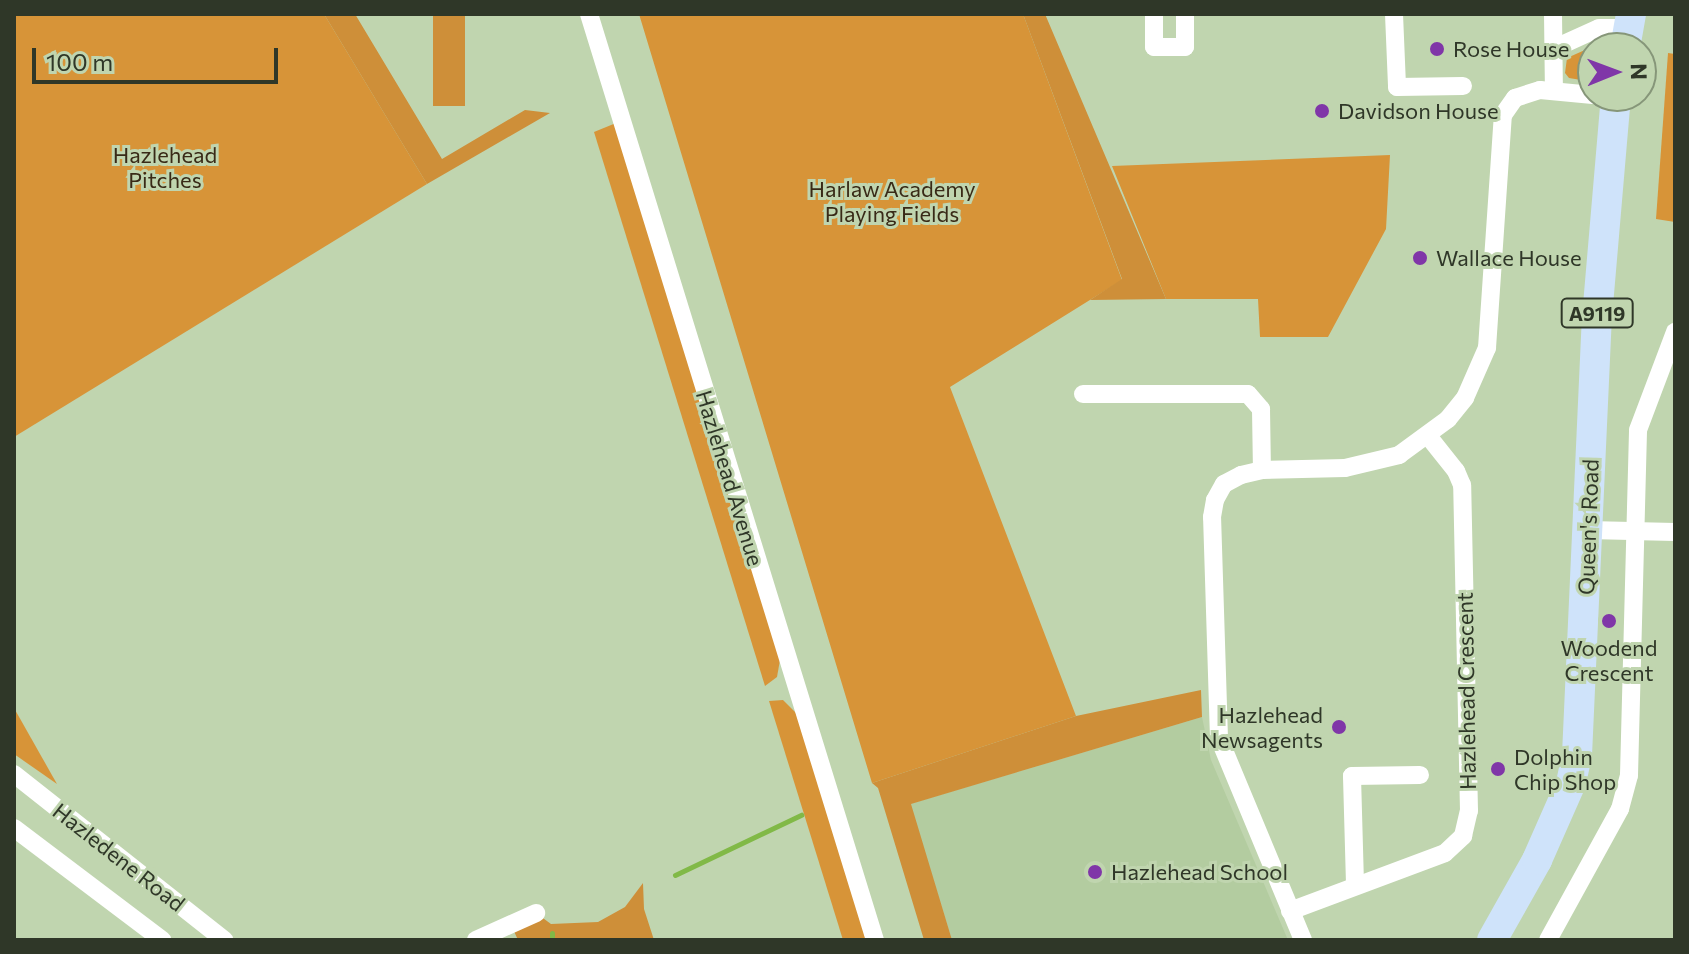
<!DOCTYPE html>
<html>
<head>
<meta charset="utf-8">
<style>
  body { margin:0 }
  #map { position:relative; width:1689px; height:954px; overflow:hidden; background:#c0d5af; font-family:Commissioner,sans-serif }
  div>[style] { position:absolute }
  .built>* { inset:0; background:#b3cca0 }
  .green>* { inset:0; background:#d79438 }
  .forest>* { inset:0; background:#ce8f39; transform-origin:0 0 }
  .stream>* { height:5px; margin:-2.5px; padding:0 2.5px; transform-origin:2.5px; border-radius:2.5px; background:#81b947 }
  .street>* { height:18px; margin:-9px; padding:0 9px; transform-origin:9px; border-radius:9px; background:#fff }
  .primary>* { height:30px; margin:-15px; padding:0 15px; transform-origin:15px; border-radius:15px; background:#cfe3fa }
  .dots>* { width:22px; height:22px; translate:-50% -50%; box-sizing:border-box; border:4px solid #c0d5af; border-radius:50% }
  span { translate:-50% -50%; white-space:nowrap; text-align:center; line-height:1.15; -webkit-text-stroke:6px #c0d5af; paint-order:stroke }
  .shield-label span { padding:2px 6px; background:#c0d5af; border:2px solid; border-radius:6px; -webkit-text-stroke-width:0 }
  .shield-label { font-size:20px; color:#2f3728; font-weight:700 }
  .poi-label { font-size:22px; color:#2f3728 }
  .left { translate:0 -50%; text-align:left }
  .right { translate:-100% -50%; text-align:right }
  .park-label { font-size:22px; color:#392a17 }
  .street-label { font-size:22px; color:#2f3728 }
  .frame { position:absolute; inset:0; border:16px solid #2f3728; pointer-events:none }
  .north { position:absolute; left:1577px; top:32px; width:80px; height:80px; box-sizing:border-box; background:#c0d5af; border:2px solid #869679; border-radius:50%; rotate:89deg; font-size:22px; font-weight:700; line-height:32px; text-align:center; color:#2f3728 }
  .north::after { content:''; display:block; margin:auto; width:28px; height:36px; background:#8036a8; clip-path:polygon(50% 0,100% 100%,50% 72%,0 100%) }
  .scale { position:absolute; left:32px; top:48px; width:246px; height:36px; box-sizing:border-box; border:4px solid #2f3728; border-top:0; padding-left:10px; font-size:24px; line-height:28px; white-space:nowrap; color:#2f3728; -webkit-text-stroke:6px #c0d5af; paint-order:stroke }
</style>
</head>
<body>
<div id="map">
  <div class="built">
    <i style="clip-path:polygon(1202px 717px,1211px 760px,1288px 940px,952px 940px,910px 804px)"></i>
  </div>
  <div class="green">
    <i style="clip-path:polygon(14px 14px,324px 14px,427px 184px,14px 437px)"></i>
    <i style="clip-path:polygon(639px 14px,1023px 14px,1122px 280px,950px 387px,1076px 716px,872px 783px)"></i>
    <i style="clip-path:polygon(1596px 45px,1604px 48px,1593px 48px,1593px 82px,1569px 78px,1565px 73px,1567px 58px)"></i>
    <i style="clip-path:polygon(1668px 53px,1675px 54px,1675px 222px,1656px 219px)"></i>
    <i style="clip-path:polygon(616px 123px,780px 660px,777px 677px,765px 686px,594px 132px)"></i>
    <i style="clip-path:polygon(1390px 155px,1386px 229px,1328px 337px,1260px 337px,1258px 299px,1166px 299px,1112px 166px)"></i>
    <i style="clip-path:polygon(783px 700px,796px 713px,868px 940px,843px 940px,769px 701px)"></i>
    <i style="clip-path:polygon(14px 708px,57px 784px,14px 754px)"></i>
  </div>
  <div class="forest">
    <i style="clip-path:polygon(324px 14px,355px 14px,442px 159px,525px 110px,550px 113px,427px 184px)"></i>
    <i style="left:433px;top:14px;width:32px;height:92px"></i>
    <i style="clip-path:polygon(1023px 14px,1045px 14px,1166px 299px,1090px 300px,1122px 279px)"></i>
    <i style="clip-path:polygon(1201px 690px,1202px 717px,911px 804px,952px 940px,924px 940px,878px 788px,872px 783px,1076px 716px)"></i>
    <i style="clip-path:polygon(643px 883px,644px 909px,654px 940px,518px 940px,512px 927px,536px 913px,551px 924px,598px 922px,625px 907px)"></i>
  </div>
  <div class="stream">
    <i style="left:675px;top:875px;width:140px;rotate:-25.5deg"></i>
    <i style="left:552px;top:933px;width:7px;rotate:90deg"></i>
  </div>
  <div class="street">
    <i style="left:589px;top:14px;width:969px;rotate:72.84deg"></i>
    <i style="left:1154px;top:14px;width:33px;rotate:90deg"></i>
    <i style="left:1154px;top:47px;width:31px"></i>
    <i style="left:1185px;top:47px;width:33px;rotate:-90deg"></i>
    <i style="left:1394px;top:14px;width:73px;rotate:87.6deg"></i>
    <i style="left:1397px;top:87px;width:66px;rotate:-0.9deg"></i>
    <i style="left:1553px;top:14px;width:77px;rotate:89.3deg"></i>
    <i style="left:1555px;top:48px;width:48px;rotate:-24.4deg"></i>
    <i style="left:1599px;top:28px;width:29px"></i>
    <i style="left:1083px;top:394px;width:165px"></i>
    <i style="left:1248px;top:394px;width:20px;rotate:49deg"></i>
    <i style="left:1261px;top:409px;width:61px;rotate:89.1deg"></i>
    <i style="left:1588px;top:530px;width:87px;rotate:1.3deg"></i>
    <i style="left:14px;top:774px;width:268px;rotate:38.3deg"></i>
    <i style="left:14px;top:828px;width:186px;rotate:37.1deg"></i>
    <i style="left:1355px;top:884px;width:108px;rotate:-91.6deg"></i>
    <i style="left:1352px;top:776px;width:68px;rotate:-0.8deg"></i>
    <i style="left:1290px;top:911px;width:165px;rotate:-20.5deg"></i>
    <i style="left:1445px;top:853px;width:25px;rotate:-43deg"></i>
    <i style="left:1463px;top:836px;width:26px;rotate:-77deg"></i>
    <i style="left:1469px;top:811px;width:326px;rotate:-91.2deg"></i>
    <i style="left:1462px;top:485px;width:15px;rotate:-113deg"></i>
    <i style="left:1456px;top:471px;width:43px;rotate:-128.5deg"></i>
    <i style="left:476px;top:940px;width:66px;rotate:-24.2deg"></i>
    <i style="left:1303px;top:940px;width:219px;rotate:-112.6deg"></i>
    <i style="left:1219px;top:738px;width:221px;rotate:-91.8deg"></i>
    <i style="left:1212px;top:517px;width:17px;rotate:-80deg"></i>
    <i style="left:1215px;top:500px;width:18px;rotate:-61deg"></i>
    <i style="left:1224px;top:484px;width:19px;rotate:-28deg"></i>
    <i style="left:1241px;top:475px;width:22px;rotate:-13deg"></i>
    <i style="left:1262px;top:470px;width:83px;rotate:-1.4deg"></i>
    <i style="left:1345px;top:468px;width:56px;rotate:-13.5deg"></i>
    <i style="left:1399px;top:455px;width:61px;rotate:-36.3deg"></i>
    <i style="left:1448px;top:419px;width:27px;rotate:-51deg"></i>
    <i style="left:1465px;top:398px;width:55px;rotate:-66.3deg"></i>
    <i style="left:1487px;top:348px;width:234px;rotate:-86.1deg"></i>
    <i style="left:1503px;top:115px;width:21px;rotate:-55deg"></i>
    <i style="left:1515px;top:98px;width:26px;rotate:-18deg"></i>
    <i style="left:1540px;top:90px;width:53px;rotate:5.4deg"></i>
    <i style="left:1548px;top:940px;width:149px;rotate:-61.2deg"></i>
    <i style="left:1620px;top:809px;width:35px;rotate:-75deg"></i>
    <i style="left:1629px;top:775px;width:345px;rotate:-88.5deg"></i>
    <i style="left:1638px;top:430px;width:105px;rotate:-69.3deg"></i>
  </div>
  <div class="primary">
    <i style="left:1625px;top:48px;width:35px;rotate:-80deg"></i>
    <i style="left:1492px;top:940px;width:92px;rotate:-60.6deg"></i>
    <i style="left:1537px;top:860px;width:84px;rotate:-66.2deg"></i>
    <i style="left:1571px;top:783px;width:29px;rotate:-78deg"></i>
    <i style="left:1577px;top:755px;width:438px;rotate:-87.4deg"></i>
    <i style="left:1597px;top:317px;width:222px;rotate:-85.1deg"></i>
  </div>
  <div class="dots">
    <i style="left:1437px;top:49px;background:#8036a8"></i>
    <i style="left:1322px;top:111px;background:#8036a8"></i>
    <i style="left:1420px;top:258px;background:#8036a8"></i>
    <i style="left:1609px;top:621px;background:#8036a8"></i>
    <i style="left:1339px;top:727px;background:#8036a8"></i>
    <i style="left:1498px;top:769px;background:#8036a8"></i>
    <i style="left:1095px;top:872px;background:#8036a8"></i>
  </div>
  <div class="shield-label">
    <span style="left:1597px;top:313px">A9119</span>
  </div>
  <div class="poi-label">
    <span class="left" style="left:1453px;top:49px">Rose House</span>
    <span class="left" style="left:1338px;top:111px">Davidson House</span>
    <span class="left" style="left:1436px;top:258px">Wallace House</span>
    <span style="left:1609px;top:660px">Woodend<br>Crescent</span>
    <span class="right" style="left:1323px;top:727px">Hazlehead<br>Newsagents</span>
    <span class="left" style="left:1514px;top:769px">Dolphin<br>Chip Shop</span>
    <span class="left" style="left:1111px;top:872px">Hazlehead School</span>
  </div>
  <div class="park-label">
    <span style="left:165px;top:167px">Hazlehead<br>Pitches</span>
    <span style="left:892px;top:201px">Harlaw Academy<br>Playing Fields</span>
  </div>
  <div class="street-label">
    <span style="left:730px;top:478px;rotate:73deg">Hazlehead Avenue</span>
    <span style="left:1588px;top:527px;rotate:-88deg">Queen's Road</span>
    <span style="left:1466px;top:691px;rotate:-91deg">Hazlehead Crescent</span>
    <span style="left:119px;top:857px;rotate:38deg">Hazledene Road</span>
  </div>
  <div class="frame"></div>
  <div class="north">N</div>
  <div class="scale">100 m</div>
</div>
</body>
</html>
